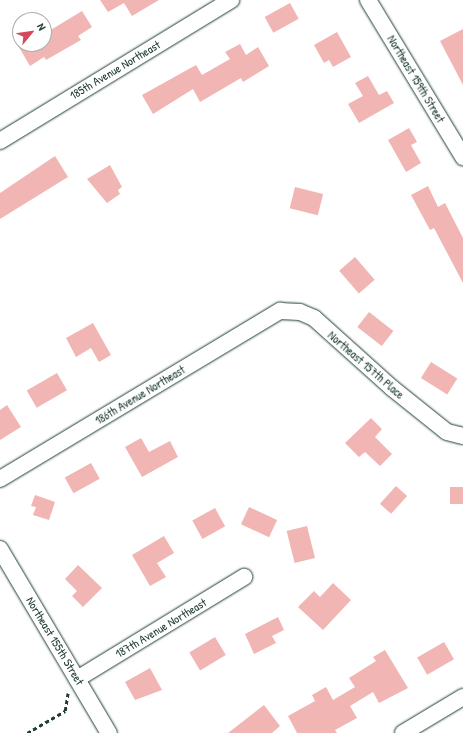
<!DOCTYPE html>
<html>
<head>
<meta charset="utf-8">
<style>
  body { margin:0 }
  #map { position:relative; width:463px; height:733px; overflow:hidden; background:#fff; font-family:"Patrick Hand",sans-serif }
  div>[style] { position:absolute }
  .building>* { inset:0; background:#f1b6b3; transform-origin:0 0 }
  .path>* { height:2.5px; margin-top:-1.25px; transform-origin:0; background:repeating-linear-gradient(90deg,#1f3d34 0 4px,transparent 0 7px) }
  .roads { filter:drop-shadow(0 0 1px #1f3d34) drop-shadow(0 0 1px #1f3d34) }
  .minor>* { height:16px; margin:-8px; padding:0 8px; transform-origin:8px; border-radius:8px; background:#fff }
  span { translate:-50% -50%; white-space:nowrap; text-align:center; line-height:1.15; -webkit-text-stroke:3px #fff; paint-order:stroke }
  .street-label { font-size:12px; color:#1f3d34 }
  .north { position:absolute; left:12px; top:12px; width:40px; height:40px; box-sizing:border-box; background:#fff; border:1px solid #a5b1ae; border-radius:50%; rotate:61deg; font-size:11px; font-weight:700; line-height:16px; text-align:center; color:#1f3d34 }
  .north::after { content:''; display:block; margin:auto; width:14px; height:18px; background:#d1495b; clip-path:polygon(50% 0,100% 100%,50% 72%,0 100%) }
</style>
</head>
<body>
<div id="map">
  <div class="building">
    <i style="clip-path:polygon(100px 0,159px 0,132px 16px,124px 3px,108px 12px)"></i>
    <i style="left:290px;top:3px;width:18px;height:29px;rotate:61deg"></i>
    <i style="clip-path:polygon(82px 11px,92px 27px,78px 36px,81px 40px,46px 60px,44px 57px,30px 66px,17px 44px,44px 44px,44px 34px)"></i>
    <i style="clip-path:polygon(463px 29px,463px 85px,440px 41px)"></i>
    <i style="clip-path:polygon(337px 32px,351px 57px,333px 67px,329px 60px,324px 63px,314px 45px)"></i>
    <i style="clip-path:polygon(240px 44px,246px 55px,258px 47px,269px 66px,243px 82px,241px 78px,200px 102px,193px 89px,153px 114px,142px 95px,196px 65px,202px 75px,230px 59px,225px 52px)"></i>
    <i style="clip-path:polygon(368px 76px,379px 95px,387px 91px,394px 103px,359px 123px,348px 104px,363px 96px,355px 83px)"></i>
    <i style="clip-path:polygon(409px 128px,417px 142px,411px 145px,421px 163px,406px 172px,388px 140px)"></i>
    <i style="clip-path:polygon(55px 156px,68px 177px,0 219px,0 193px)"></i>
    <i style="clip-path:polygon(110px 165px,122px 187px,118px 190px,120px 194px,107px 203px,87px 179px)"></i>
    <i style="clip-path:polygon(428px 186px,438px 207px,445px 203px,463px 238px,463px 283px,434px 228px,430px 230px,411px 195px)"></i>
    <i style="left:295px;top:187px;width:29px;height:22px;rotate:14deg"></i>
    <i style="left:355px;top:257px;width:30px;height:21px;rotate:49deg"></i>
    <i style="left:369px;top:312px;width:31px;height:19px;rotate:38deg"></i>
    <i style="clip-path:polygon(93px 323px,111px 355px,99px 362px,91px 348px,76px 357px,66px 338px)"></i>
    <i style="left:431px;top:362px;width:31px;height:19px;rotate:32deg"></i>
    <i style="left:57px;top:373px;width:20px;height:35px;rotate:60deg"></i>
    <i style="clip-path:polygon(7px 405px,21px 427px,0 440px,0 410px)"></i>
    <i style="clip-path:polygon(371px 418px,382px 429px,375px 437px,392px 454px,380px 466px,365px 452px,359px 457px,345px 443px)"></i>
    <i style="clip-path:polygon(141px 438px,149px 452px,170px 441px,178px 457px,142px 477px,125px 447px)"></i>
    <i style="left:91px;top:463px;width:18px;height:30px;rotate:61deg"></i>
    <i style="left:396px;top:486px;width:15px;height:24px;rotate:42deg"></i>
    <i style="left:463px;top:487px;width:17px;height:13px;rotate:90deg"></i>
    <i style="clip-path:polygon(35px 495px,55px 502px,49px 520px,33px 515px,36px 507px,31px 506px)"></i>
    <i style="left:249px;top:507px;width:31px;height:19px;rotate:25deg"></i>
    <i style="left:215px;top:508px;width:21px;height:26px;rotate:61deg"></i>
    <i style="left:307px;top:526px;width:33px;height:21px;rotate:76deg"></i>
    <i style="clip-path:polygon(164px 536px,174px 553px,157px 563px,166px 577px,150px 586px,132px 555px)"></i>
    <i style="clip-path:polygon(78px 565px,102px 588px,83px 607px,72px 596px,77px 591px,65px 579px)"></i>
    <i style="clip-path:polygon(333px 583px,351px 600px,323px 630px,298px 607px,314px 591px,320px 597px)"></i>
    <i style="clip-path:polygon(278px 617px,284px 630px,272px 636px,276px 643px,254px 654px,245px 634px)"></i>
    <i style="left:215px;top:637px;width:21px;height:30px;rotate:59deg"></i>
    <i style="left:444px;top:642px;width:20px;height:31px;rotate:60deg"></i>
    <i style="clip-path:polygon(385px 650px,408px 688px,379px 703px,373px 692px,350px 706px,357px 718px,335px 730px,337px 733px,297px 733px,288px 716px,315px 701px,312px 695px,326px 687px,333px 700px,355px 687px,349px 678px,376px 661px,373px 657px)"></i>
    <i style="clip-path:polygon(150px 668px,162px 690px,135px 700px,125px 682px)"></i>
    <i style="clip-path:polygon(264px 705px,280px 726px,272px 733px,228px 733px)"></i>
  </div>
  <div class="path">
    <i style="left:27px;top:733px;width:44px;rotate:-30.1deg"></i>
    <i style="left:65px;top:711px;width:18px;rotate:-81deg"></i>
  </div>
  <div class="roads">
    <div class="minor">
      <i style="left:368px;top:0;width:184px;rotate:58.8deg"></i>
      <i style="left:0;top:141px;width:271px;rotate:-31.4deg"></i>
      <i style="left:0;top:479px;width:327px;rotate:-31deg"></i>
      <i style="left:280px;top:311px;width:20px;rotate:3deg"></i>
      <i style="left:300px;top:312px;width:15px;rotate:23deg"></i>
      <i style="left:314px;top:318px;width:105px;rotate:41.9deg"></i>
      <i style="left:392px;top:388px;width:70px;rotate:38.7deg"></i>
      <i style="left:447px;top:432px;width:16px;rotate:14deg"></i>
      <i style="left:0;top:549px;width:214px;rotate:59.4deg"></i>
      <i style="left:77px;top:679px;width:196px;rotate:-31.4deg"></i>
      <i style="left:403px;top:733px;width:70px;rotate:-31deg"></i>
    </div>
  </div>
  <div class="street-label">
    <span style="left:115px;top:70px;rotate:-31deg">185th Avenue Northeast</span>
    <span style="left:416px;top:79px;rotate:59deg">Northeast 159th Street</span>
    <span style="left:366px;top:365px;rotate:41deg">Northeast 157th Place</span>
    <span style="left:140px;top:395px;rotate:-31deg">186th Avenue Northeast</span>
    <span style="left:161px;top:628px;rotate:-31deg">187th Avenue Northeast</span>
    <span style="left:55px;top:641px;rotate:59deg">Northeast 155th Street</span>
  </div>
  <div class="north">N</div>
</div>
</body>
</html>
